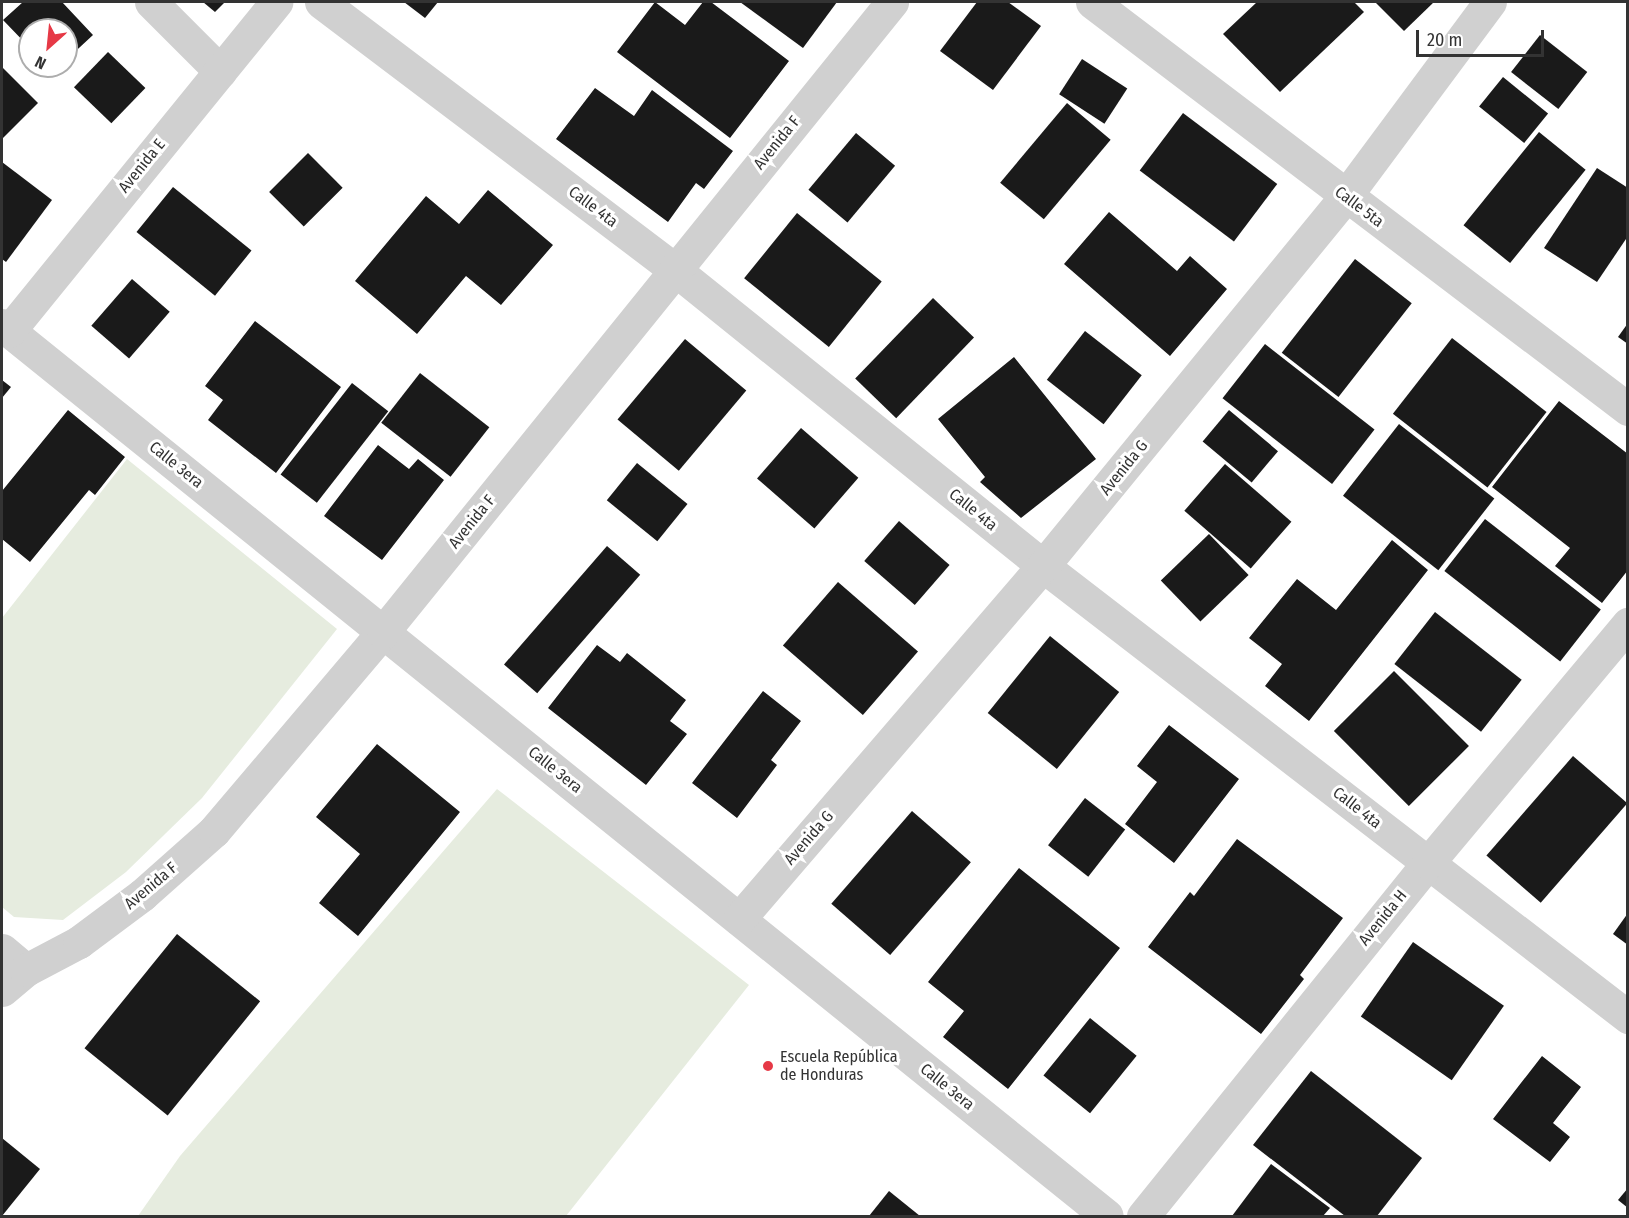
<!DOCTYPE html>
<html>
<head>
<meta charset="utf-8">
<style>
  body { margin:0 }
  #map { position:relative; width:1629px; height:1218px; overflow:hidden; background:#fff; font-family:"Fira Sans Condensed",sans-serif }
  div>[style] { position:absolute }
  .green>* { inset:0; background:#e6ecdf }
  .building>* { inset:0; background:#1a1a1a; transform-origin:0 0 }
  .minor>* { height:33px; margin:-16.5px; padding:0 16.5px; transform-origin:16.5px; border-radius:16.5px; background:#d0d0d0 }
  .dots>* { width:16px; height:16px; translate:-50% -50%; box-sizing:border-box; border:3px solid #fff; border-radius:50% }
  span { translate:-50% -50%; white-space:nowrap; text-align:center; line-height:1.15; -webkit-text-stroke:6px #fff; paint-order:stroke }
  .street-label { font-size:16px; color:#333 }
  .poi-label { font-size:16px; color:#333 }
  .left { translate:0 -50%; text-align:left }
  .frame { position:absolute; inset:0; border:3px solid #333; pointer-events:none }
  .north { position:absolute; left:18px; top:18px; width:60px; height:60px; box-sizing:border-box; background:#fff; border:2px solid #adadad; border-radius:50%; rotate:207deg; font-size:16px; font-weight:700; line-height:24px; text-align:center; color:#333 }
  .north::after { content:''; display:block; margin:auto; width:21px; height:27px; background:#e63946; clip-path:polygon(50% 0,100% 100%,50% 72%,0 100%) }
  .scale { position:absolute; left:1416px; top:30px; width:128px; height:27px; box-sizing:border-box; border:3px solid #333; border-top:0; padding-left:8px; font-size:18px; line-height:21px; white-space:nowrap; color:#333; -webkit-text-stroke:4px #fff; paint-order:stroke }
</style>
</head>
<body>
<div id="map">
  <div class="green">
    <i style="clip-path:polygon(127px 459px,337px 629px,202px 798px,126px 872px,63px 920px,14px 917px,2px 907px,2px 618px)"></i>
    <i style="clip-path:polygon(497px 789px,749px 985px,566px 1216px,138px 1216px,180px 1156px)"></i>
  </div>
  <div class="building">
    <i style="clip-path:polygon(23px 2px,62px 2px,93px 35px,66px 60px,66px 30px,30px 30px,30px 48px,3px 20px)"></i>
    <i style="clip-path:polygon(203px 2px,225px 2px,215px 12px)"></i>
    <i style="clip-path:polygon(404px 2px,438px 2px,425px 18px)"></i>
    <i style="clip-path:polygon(655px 2px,685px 25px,703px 2px,711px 2px,789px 61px,730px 138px,617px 52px)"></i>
    <i style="clip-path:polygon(740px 2px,837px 2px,803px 48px)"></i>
    <i style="clip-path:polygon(977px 2px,1008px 2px,1041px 26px,993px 90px,940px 51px)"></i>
    <i style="clip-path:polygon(1257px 2px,1354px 2px,1364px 12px,1280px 92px,1223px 34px)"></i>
    <i style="clip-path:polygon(1375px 2px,1434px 2px,1404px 31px)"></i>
    <i style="left:1540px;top:35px;width:60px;height:47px;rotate:38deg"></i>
    <i style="left:108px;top:52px;width:52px;height:49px;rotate:44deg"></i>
    <i style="left:1082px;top:59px;width:54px;height:42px;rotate:33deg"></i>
    <i style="clip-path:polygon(46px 66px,60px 66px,53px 73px)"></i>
    <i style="clip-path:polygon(2px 67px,38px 103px,2px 139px)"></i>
    <i style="left:1503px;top:77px;width:58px;height:38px;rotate:39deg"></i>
    <i style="clip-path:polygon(595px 88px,634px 116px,652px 90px,733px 151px,704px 189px,696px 183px,668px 222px,556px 139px)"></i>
    <i style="left:1067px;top:103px;width:57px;height:104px;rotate:40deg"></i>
    <i style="left:1183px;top:113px;width:118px;height:72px;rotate:37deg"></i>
    <i style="left:1539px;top:132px;width:60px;height:120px;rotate:39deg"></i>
    <i style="left:856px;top:133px;width:51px;height:74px;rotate:40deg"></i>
    <i style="left:308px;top:153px;width:49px;height:55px;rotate:45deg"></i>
    <i style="clip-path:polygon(2px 162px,52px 200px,6px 262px,2px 259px)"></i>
    <i style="clip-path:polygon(1597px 168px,1628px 188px,1628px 236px,1597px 282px,1544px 248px)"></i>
    <i style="left:173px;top:187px;width:101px;height:58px;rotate:39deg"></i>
    <i style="clip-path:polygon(488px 190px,553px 245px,501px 305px,466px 276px,417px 334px,355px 281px,426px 196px,459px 224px)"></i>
    <i style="clip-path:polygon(1109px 212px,1177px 271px,1190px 256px,1227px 289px,1170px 356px,1064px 264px)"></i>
    <i style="left:797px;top:213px;width:109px;height:84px;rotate:39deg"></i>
    <i style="left:1355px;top:259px;width:72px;height:119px;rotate:38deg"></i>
    <i style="left:132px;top:279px;width:50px;height:62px;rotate:41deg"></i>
    <i style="left:933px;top:298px;width:57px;height:112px;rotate:44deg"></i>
    <i style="clip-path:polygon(255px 321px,341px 387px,276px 473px,208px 420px,223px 400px,205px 386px)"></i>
    <i style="clip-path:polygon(1628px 323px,1628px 344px,1618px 337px)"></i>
    <i style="left:1085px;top:331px;width:72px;height:62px;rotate:38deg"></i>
    <i style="left:1452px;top:338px;width:120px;height:96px;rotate:38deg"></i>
    <i style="left:685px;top:339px;width:80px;height:105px;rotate:40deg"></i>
    <i style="left:1265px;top:344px;width:139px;height:69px;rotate:38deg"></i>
    <i style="clip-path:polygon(1014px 357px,1096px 459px,1021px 518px,980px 482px,985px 477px,938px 419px)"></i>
    <i style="left:420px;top:373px;width:88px;height:63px;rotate:38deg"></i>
    <i style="clip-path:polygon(2px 380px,11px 387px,2px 398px)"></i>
    <i style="left:352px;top:383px;width:46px;height:116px;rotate:38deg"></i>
    <i style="clip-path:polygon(1559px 401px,1628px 454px,1628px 570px,1602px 603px,1555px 566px,1570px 548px,1492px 487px)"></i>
    <i style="clip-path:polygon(68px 410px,125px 457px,95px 495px,89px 490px,30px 562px,2px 539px,2px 491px)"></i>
    <i style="left:1229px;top:410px;width:64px;height:41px;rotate:40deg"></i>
    <i style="left:1399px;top:424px;width:121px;height:91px;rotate:38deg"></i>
    <i style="left:801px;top:428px;width:76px;height:67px;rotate:41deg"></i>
    <i style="clip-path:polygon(378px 445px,409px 469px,418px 459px,444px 480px,382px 560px,324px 516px)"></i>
    <i style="left:637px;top:463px;width:65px;height:48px;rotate:39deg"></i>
    <i style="left:1225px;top:464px;width:88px;height:62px;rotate:41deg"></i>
    <i style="left:1485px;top:519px;width:147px;height:66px;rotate:38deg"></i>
    <i style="left:899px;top:521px;width:67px;height:53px;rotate:41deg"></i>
    <i style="left:1209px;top:534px;width:57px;height:67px;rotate:46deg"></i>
    <i style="clip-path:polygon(1392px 540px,1428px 570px,1309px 721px,1265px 686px,1282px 664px,1249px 638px,1297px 579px,1336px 610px)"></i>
    <i style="left:607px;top:546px;width:44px;height:157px;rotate:41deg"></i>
    <i style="left:838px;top:582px;width:106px;height:84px;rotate:41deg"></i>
    <i style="left:1435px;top:612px;width:110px;height:66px;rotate:38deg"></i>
    <i style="left:1050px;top:636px;width:89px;height:99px;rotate:39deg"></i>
    <i style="clip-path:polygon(597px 645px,620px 662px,627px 653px,686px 700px,670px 721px,687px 734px,646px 785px,548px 708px)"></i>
    <i style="left:1394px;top:671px;width:106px;height:85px;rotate:45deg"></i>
    <i style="clip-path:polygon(763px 691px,801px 721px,771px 760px,777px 765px,737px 818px,692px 783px)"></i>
    <i style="clip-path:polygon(1169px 725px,1239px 779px,1174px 863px,1125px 824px,1157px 782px,1137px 766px)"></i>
    <i style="clip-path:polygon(377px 744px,460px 812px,358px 936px,319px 903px,360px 854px,316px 817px)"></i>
    <i style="left:1573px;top:756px;width:72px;height:132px;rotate:41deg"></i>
    <i style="left:1085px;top:798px;width:51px;height:60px;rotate:38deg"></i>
    <i style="left:912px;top:811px;width:78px;height:123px;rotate:41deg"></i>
    <i style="clip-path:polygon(1237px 839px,1343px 918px,1300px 975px,1304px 979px,1261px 1034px,1148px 947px,1190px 892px,1194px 896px)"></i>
    <i style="clip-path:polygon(1019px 868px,1120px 948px,1008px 1089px,943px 1037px,964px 1011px,928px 982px)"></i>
    <i style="clip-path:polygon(1628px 913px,1628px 945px,1613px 934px)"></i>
    <i style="left:177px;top:934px;width:107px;height:147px;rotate:39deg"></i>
    <i style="left:1413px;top:942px;width:111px;height:91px;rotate:35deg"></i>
    <i style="left:1090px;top:1018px;width:60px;height:74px;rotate:39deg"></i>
    <i style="clip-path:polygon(1542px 1056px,1581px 1087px,1553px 1123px,1570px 1137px,1550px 1162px,1493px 1119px)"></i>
    <i style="clip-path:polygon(1311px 1071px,1422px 1158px,1377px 1216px,1345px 1216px,1253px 1145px)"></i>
    <i style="clip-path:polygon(2px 1138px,40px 1169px,2px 1216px)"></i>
    <i style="clip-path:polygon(1271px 1164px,1330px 1208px,1323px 1216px,1232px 1216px)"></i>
    <i style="clip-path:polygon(1628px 1188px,1628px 1208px,1618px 1200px)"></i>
    <i style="clip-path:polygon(889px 1191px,920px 1216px,869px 1216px)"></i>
  </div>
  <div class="minor">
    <i style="left:151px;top:2px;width:98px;rotate:45deg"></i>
    <i style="left:321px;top:2px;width:443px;rotate:37.1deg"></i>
    <i style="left:674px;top:269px;width:474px;rotate:38.8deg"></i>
    <i style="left:1043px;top:566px;width:739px;rotate:37.63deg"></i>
    <i style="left:1092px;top:2px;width:673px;rotate:37.21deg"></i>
    <i style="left:2px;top:325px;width:1419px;rotate:38.88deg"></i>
    <i style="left:9px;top:331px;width:424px;rotate:-50.9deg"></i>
    <i style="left:739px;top:919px;width:466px;rotate:-49.3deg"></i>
    <i style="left:1043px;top:566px;width:477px;rotate:-50.7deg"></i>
    <i style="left:1345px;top:197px;width:243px;rotate:-53.4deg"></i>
    <i style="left:2px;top:950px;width:31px;rotate:40deg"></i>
    <i style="left:2px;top:990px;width:31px;rotate:-40deg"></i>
    <i style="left:26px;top:970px;width:60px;rotate:-27.8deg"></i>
    <i style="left:79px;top:942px;width:79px;rotate:-36.7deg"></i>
    <i style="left:142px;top:895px;width:96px;rotate:-41.6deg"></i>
    <i style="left:214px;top:831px;width:261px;rotate:-49.7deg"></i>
    <i style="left:383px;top:632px;width:810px;rotate:-51.06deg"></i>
    <i style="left:1143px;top:1216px;width:454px;rotate:-51.1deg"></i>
    <i style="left:1428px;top:863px;width:312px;rotate:-50.1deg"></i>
  </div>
  <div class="dots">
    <i style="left:768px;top:1066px;background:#e63946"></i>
  </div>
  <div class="street-label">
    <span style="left:777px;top:143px;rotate:-51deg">Avenida F</span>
    <span style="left:142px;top:166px;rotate:-51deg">Avenida E</span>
    <span style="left:593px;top:207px;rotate:37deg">Calle 4ta</span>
    <span style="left:1359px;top:207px;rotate:37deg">Calle 5ta</span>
    <span style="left:176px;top:465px;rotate:39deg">Calle 3era</span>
    <span style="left:1124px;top:468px;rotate:-51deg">Avenida G</span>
    <span style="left:973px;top:510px;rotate:39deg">Calle 4ta</span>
    <span style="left:472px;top:522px;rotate:-51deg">Avenida F</span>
    <span style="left:555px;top:770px;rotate:39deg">Calle 3era</span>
    <span style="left:1357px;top:808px;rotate:38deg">Calle 4ta</span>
    <span style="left:809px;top:838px;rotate:-49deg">Avenida G</span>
    <span style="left:151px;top:886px;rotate:-40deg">Avenida F</span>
    <span style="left:1383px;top:918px;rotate:-51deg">Avenida H</span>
    <span style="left:947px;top:1087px;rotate:39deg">Calle 3era</span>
  </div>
  <div class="poi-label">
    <span class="left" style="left:780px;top:1066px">Escuela República<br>de Honduras</span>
  </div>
  <div class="frame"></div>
  <div class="north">N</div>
  <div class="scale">20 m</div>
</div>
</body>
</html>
